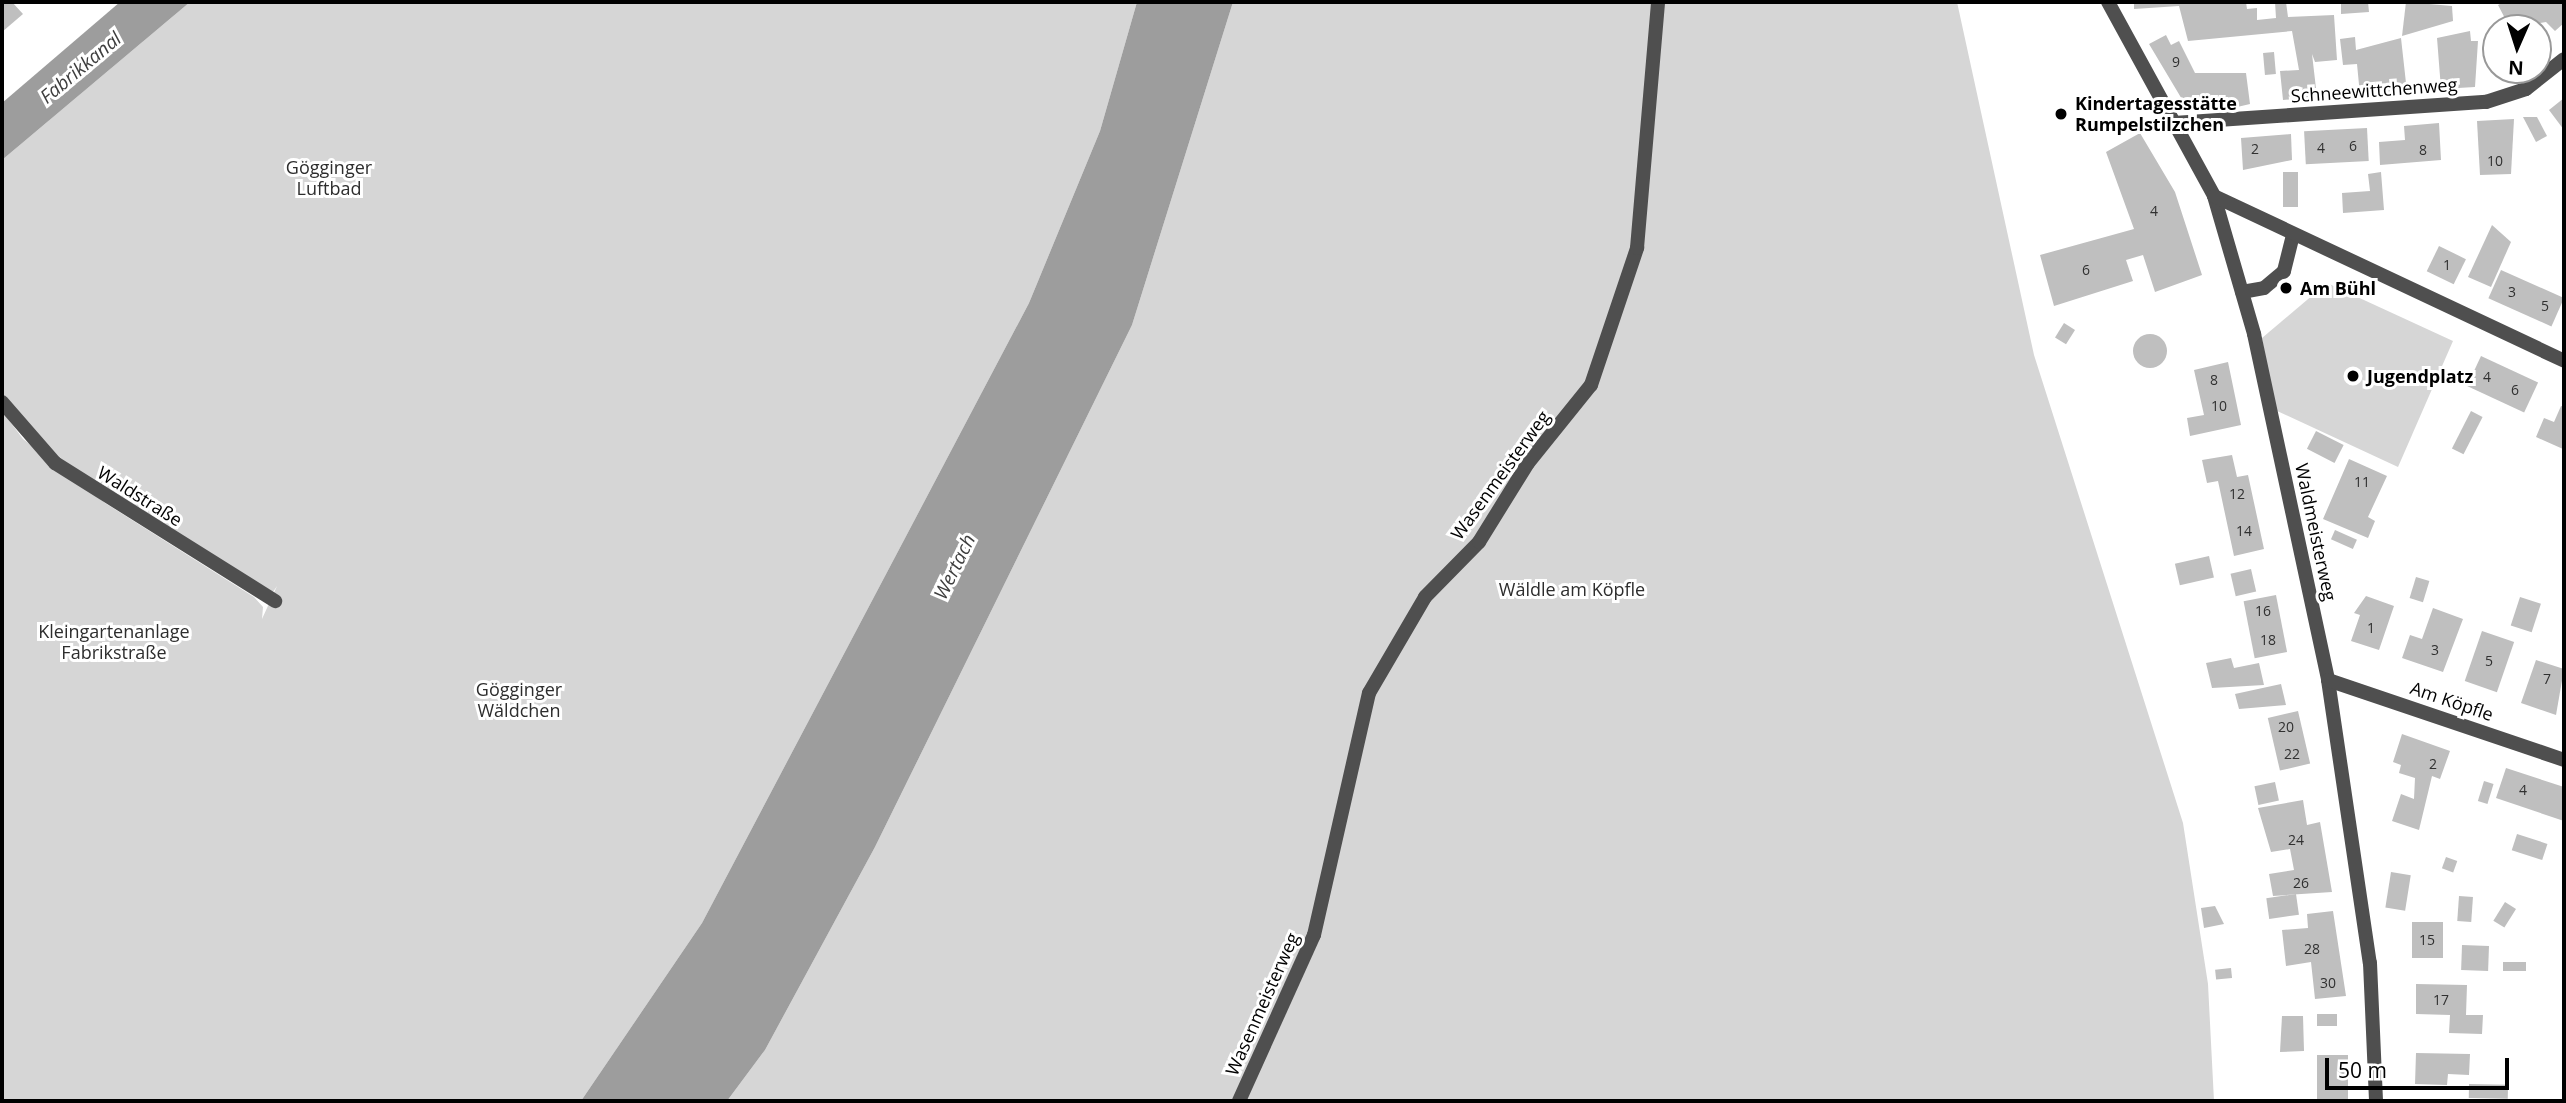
<!DOCTYPE html>
<html>
<head>
<meta charset="utf-8">
<style>
  body { margin:0 }
  #map { position:relative; width:2566px; height:1103px; overflow:hidden; background:#fff; font-family:"Open Sans",sans-serif }
  div>[style] { position:absolute }
  .green>* { inset:0; background:#d6d6d6 }
  .water>* { inset:0; background:#9d9d9d }
  .building>* { inset:0; background:#bfbfbf; transform-origin:0 0 }
  .round { border-radius:50% }
  .service>* { height:14px; margin:-7px; padding:0 7px; transform-origin:7px; border-radius:7px; background:#4f4f4f }
  .minor>* { height:14px; margin:-7px; padding:0 7px; transform-origin:7px; border-radius:7px; background:#4f4f4f }
  .dots>* { width:19px; height:19px; translate:-50% -50%; box-sizing:border-box; border:4px solid #fff; border-radius:50% }
  span { translate:-50% -50%; white-space:nowrap; text-align:center; line-height:1.15; -webkit-text-stroke:6px #fff; paint-order:stroke }
  .number-label { font-size:14px; color:#303030 }
  .number-label span { -webkit-text-stroke-width:0 }
  .street-label { font-size:18px; color:#000 }
  .poi-label { font-size:18px; color:#000; font-weight:700 }
  .left { translate:0 -50%; text-align:left }
  .park-label { font-size:18px; color:#2d2d2d }
  .water-label { font-size:19px; color:#3e3e3e; font-style:italic }
  .frame { position:absolute; inset:0; border:4px solid #000; pointer-events:none }
  .north { position:absolute; left:2482px; top:14px; width:70px; height:70px; box-sizing:border-box; background:#fff; border:2px solid #999; border-radius:50%; rotate:183deg; font-size:19px; font-weight:700; line-height:28px; text-align:center; color:#000 }
  .north::after { content:''; display:block; margin:auto; width:24px; height:32px; background:#000; clip-path:polygon(50% 0,100% 100%,50% 72%,0 100%) }
  .scale { position:absolute; left:2325px; top:1058px; width:184px; height:32px; box-sizing:border-box; border:4px solid #000; border-top:0; padding-left:9px; font-size:21px; line-height:24px; white-space:nowrap; color:#000; -webkit-text-stroke:5px #fff; paint-order:stroke }
</style>
</head>
<body>
<div id="map">
  <div class="green">
    <i style="clip-path:polygon(190px 2px,1137px 2px,1100px 131px,1029px 303px,702px 923px,581px 1101px,2px 1101px,2px 411px,23px 439px,105px 503px,254px 597px,263px 607px,262px 619px,277px 586px,273px 592px,58px 460px,2px 399px,2px 160px)"></i>
    <i style="clip-path:polygon(1233px 2px,1957px 2px,2034px 355px,2183px 823px,2208px 984px,2214px 1101px,727px 1101px,765px 1050px,875px 847px,1132px 325px)"></i>
    <i style="clip-path:polygon(2327px 283px,2453px 341px,2398px 467px,2275px 410px,2262px 338px)"></i>
  </div>
  <div class="water">
    <i style="clip-path:polygon(120px 2px,190px 2px,2px 160px,2px 103px)"></i>
    <i style="clip-path:polygon(1137px 2px,1233px 2px,1132px 325px,875px 847px,765px 1050px,727px 1101px,581px 1101px,702px 923px,1029px 303px,1100px 131px)"></i>
  </div>
  <div class="building">
    <i style="clip-path:polygon(2px 2px,12px 2px,23px 14px,2px 32px)"></i>
    <i style="clip-path:polygon(2134px 2px,2246px 2px,2247px 9px,2257px 8px,2257px 20px,2276px 18px,2275px 2px,2286px 2px,2288px 17px,2334px 15px,2337px 60px,2315px 62px,2312px 54px,2317px 97px,2283px 100px,2280px 71px,2299px 70px,2292px 31px,2188px 41px,2179px 6px,2134px 9px)"></i>
    <i style="clip-path:polygon(2341px 2px,2368px 2px,2369px 12px,2341px 14px)"></i>
    <i style="clip-path:polygon(2406px 2px,2452px 6px,2453px 21px,2402px 36px)"></i>
    <i style="clip-path:polygon(2504px 2px,2564px 2px,2564px 23px,2555px 31px,2546px 22px,2510px 28px,2498px 5px)"></i>
    <i style="clip-path:polygon(2470px 31px,2471px 41px,2478px 41px,2475px 87px,2441px 89px,2437px 38px)"></i>
    <i style="clip-path:polygon(2166px 35px,2171px 45px,2179px 41px,2195px 73px,2246px 73px,2250px 104px,2220px 111px,2220px 103px,2186px 106px,2149px 44px)"></i>
    <i style="clip-path:polygon(2355px 37px,2356px 50px,2401px 38px,2407px 92px,2360px 95px,2357px 64px,2343px 65px,2340px 39px)"></i>
    <i style="left:2274px;top:52px;width:22px;height:11px;rotate:85deg"></i>
    <i style="clip-path:polygon(2505px 70px,2534px 70px,2511px 82px)"></i>
    <i style="clip-path:polygon(2564px 98px,2564px 130px,2549px 110px)"></i>
    <i style="clip-path:polygon(2523px 117px,2537px 117px,2547px 136px,2536px 142px)"></i>
    <i style="clip-path:polygon(2514px 119px,2511px 174px,2480px 175px,2477px 121px)"></i>
    <i style="clip-path:polygon(2439px 123px,2441px 160px,2380px 165px,2379px 142px,2405px 140px,2404px 126px)"></i>
    <i style="left:2367px;top:128px;width:33px;height:63px;rotate:87deg"></i>
    <i style="clip-path:polygon(2140px 133px,2175px 192px,2202px 275px,2155px 292px,2143px 255px,2126px 260px,2133px 281px,2054px 306px,2040px 255px,2134px 229px,2106px 152px)"></i>
    <i style="clip-path:polygon(2291px 134px,2292px 160px,2243px 170px,2241px 138px)"></i>
    <i style="left:2283px;top:172px;width:15px;height:35px"></i>
    <i style="clip-path:polygon(2381px 172px,2384px 210px,2343px 213px,2342px 193px,2370px 191px,2368px 174px)"></i>
    <i style="clip-path:polygon(2492px 225px,2511px 242px,2491px 287px,2468px 277px)"></i>
    <i style="left:2439px;top:246px;width:30px;height:28px;rotate:26deg"></i>
    <i style="left:2501px;top:270px;width:69px;height:31px;rotate:24deg"></i>
    <i style="left:2064px;top:323px;width:13px;height:17px;rotate:32deg"></i>
    <i class="round" style="left:2133px;top:334px;width:34px;height:34px"></i>
    <i style="left:2481px;top:356px;width:63px;height:33px;rotate:25deg"></i>
    <i style="clip-path:polygon(2228px 362px,2241px 425px,2190px 436px,2187px 418px,2204px 415px,2194px 370px)"></i>
    <i style="clip-path:polygon(2561px 406px,2564px 407px,2563px 449px,2536px 437px,2544px 418px,2554px 422px)"></i>
    <i style="left:2471px;top:411px;width:13px;height:42px;rotate:27deg"></i>
    <i style="left:2316px;top:431px;width:31px;height:20px;rotate:27deg"></i>
    <i style="clip-path:polygon(2232px 455px,2237px 477px,2248px 475px,2264px 549px,2234px 556px,2218px 481px,2207px 483px,2202px 460px)"></i>
    <i style="clip-path:polygon(2349px 459px,2387px 476px,2368px 517px,2375px 521px,2368px 538px,2323px 519px)"></i>
    <i style="left:2335px;top:530px;width:24px;height:10px;rotate:24deg"></i>
    <i style="left:2209px;top:556px;width:22px;height:35px;rotate:77deg"></i>
    <i style="left:2251px;top:569px;width:23px;height:21px;rotate:77deg"></i>
    <i style="left:2416px;top:577px;width:14px;height:22px;rotate:17deg"></i>
    <i style="left:2276px;top:595px;width:58px;height:33px;rotate:79deg"></i>
    <i style="clip-path:polygon(2366px 596px,2394px 606px,2379px 650px,2351px 641px,2360px 615px,2354px 613px)"></i>
    <i style="left:2520px;top:597px;width:22px;height:30px;rotate:18deg"></i>
    <i style="clip-path:polygon(2433px 608px,2463px 619px,2443px 672px,2402px 658px,2410px 635px,2422px 639px)"></i>
    <i style="left:2482px;top:631px;width:34px;height:53px;rotate:19deg"></i>
    <i style="clip-path:polygon(2231px 658px,2234px 668px,2259px 663px,2264px 685px,2212px 688px,2206px 663px)"></i>
    <i style="clip-path:polygon(2536px 660px,2564px 669px,2556px 715px,2521px 703px)"></i>
    <i style="clip-path:polygon(2281px 684px,2286px 705px,2239px 709px,2235px 694px)"></i>
    <i style="left:2298px;top:711px;width:54px;height:31px;rotate:77deg"></i>
    <i style="clip-path:polygon(2402px 734px,2450px 751px,2440px 779px,2432px 776px,2419px 830px,2392px 821px,2401px 794px,2414px 799px,2415px 778px,2399px 773px,2401px 765px,2393px 762px)"></i>
    <i style="clip-path:polygon(2506px 768px,2564px 787px,2564px 821px,2496px 798px)"></i>
    <i style="left:2484px;top:781px;width:10px;height:21px;rotate:17deg"></i>
    <i style="left:2275px;top:782px;width:19px;height:21px;rotate:78deg"></i>
    <i style="clip-path:polygon(2303px 800px,2307px 825px,2320px 822px,2332px 892px,2273px 896px,2269px 874px,2294px 870px,2290px 849px,2271px 852px,2258px 808px)"></i>
    <i style="left:2517px;top:834px;width:32px;height:17px;rotate:18deg"></i>
    <i style="left:2446px;top:857px;width:12px;height:12px;rotate:20deg"></i>
    <i style="left:2391px;top:872px;width:20px;height:36px;rotate:9deg"></i>
    <i style="left:2296px;top:894px;width:21px;height:30px;rotate:82deg"></i>
    <i style="left:2459px;top:896px;width:14px;height:25px;rotate:4deg"></i>
    <i style="left:2505px;top:902px;width:13px;height:22px;rotate:32deg"></i>
    <i style="clip-path:polygon(2215px 906px,2224px 924px,2204px 928px,2201px 908px)"></i>
    <i style="clip-path:polygon(2333px 911px,2346px 996px,2315px 999px,2311px 962px,2286px 966px,2282px 930px,2308px 928px,2307px 914px)"></i>
    <i style="left:2412px;top:922px;width:31px;height:36px"></i>
    <i style="left:2462px;top:945px;width:27px;height:25px;rotate:2deg"></i>
    <i style="left:2503px;top:962px;width:23px;height:9px"></i>
    <i style="left:2231px;top:968px;width:10px;height:16px;rotate:84deg"></i>
    <i style="clip-path:polygon(2416px 984px,2467px 985px,2466px 1015px,2483px 1015px,2482px 1034px,2449px 1033px,2450px 1015px,2416px 1014px)"></i>
    <i style="left:2317px;top:1014px;width:20px;height:12px"></i>
    <i style="clip-path:polygon(2282px 1016px,2303px 1016px,2304px 1051px,2280px 1052px)"></i>
    <i style="clip-path:polygon(2416px 1053px,2470px 1054px,2469px 1075px,2448px 1074px,2447px 1085px,2415px 1084px)"></i>
    <i style="left:2317px;top:1055px;width:31px;height:46px"></i>
    <i style="left:2469px;top:1084px;width:39px;height:14px;rotate:1deg"></i>
  </div>
  <div class="service">
    <i style="left:2242px;top:292px;width:22px;rotate:-10deg"></i>
    <i style="left:2264px;top:288px;width:26px;rotate:-40deg"></i>
    <i style="left:2284px;top:271px;width:36px;rotate:-76deg"></i>
  </div>
  <div class="minor">
    <i style="left:2108px;top:2px;width:221px;rotate:61.3deg"></i>
    <i style="left:2214px;top:196px;width:144px;rotate:73.8deg"></i>
    <i style="left:2254px;top:334px;width:354px;rotate:77.9deg"></i>
    <i style="left:2328px;top:680px;width:286px;rotate:81.6deg"></i>
    <i style="left:2370px;top:963px;width:138px;rotate:87.5deg"></i>
    <i style="left:2174px;top:123px;width:313px;rotate:-3.9deg"></i>
    <i style="left:2486px;top:102px;width:42px;rotate:-18deg"></i>
    <i style="left:2526px;top:89px;width:48px;rotate:-38.3deg"></i>
    <i style="left:2214px;top:196px;width:387px;rotate:25.2deg"></i>
    <i style="left:2px;top:402px;width:81px;rotate:49deg"></i>
    <i style="left:55px;top:463px;width:260px;rotate:32.1deg"></i>
    <i style="left:2328px;top:680px;width:249px;rotate:18.7deg"></i>
    <i style="left:1239px;top:1101px;width:182px;rotate:-65.7deg"></i>
    <i style="left:1314px;top:935px;width:248px;rotate:-77.2deg"></i>
    <i style="left:1369px;top:693px;width:111px;rotate:-59.7deg"></i>
    <i style="left:1425px;top:597px;width:77px;rotate:-45.5deg"></i>
    <i style="left:1479px;top:542px;width:93px;rotate:-58.2deg"></i>
    <i style="left:1528px;top:463px;width:100px;rotate:-51.1deg"></i>
    <i style="left:1591px;top:385px;width:145px;rotate:-71.4deg"></i>
    <i style="left:1637px;top:248px;width:247px;rotate:-85.1deg"></i>
  </div>
  <div class="dots">
    <i style="left:2061px;top:114px;background:#000"></i>
    <i style="left:2286px;top:288px;background:#000"></i>
    <i style="left:2353px;top:376px;background:#000"></i>
  </div>
  <div class="number-label">
    <span style="left:2176px;top:62px">9</span>
    <span style="left:2353px;top:146px">6</span>
    <span style="left:2321px;top:148px">4</span>
    <span style="left:2255px;top:149px">2</span>
    <span style="left:2423px;top:150px">8</span>
    <span style="left:2495px;top:161px">10</span>
    <span style="left:2154px;top:211px">4</span>
    <span style="left:2447px;top:265px">1</span>
    <span style="left:2086px;top:270px">6</span>
    <span style="left:2512px;top:292px">3</span>
    <span style="left:2545px;top:306px">5</span>
    <span style="left:2487px;top:377px">4</span>
    <span style="left:2214px;top:380px">8</span>
    <span style="left:2515px;top:390px">6</span>
    <span style="left:2219px;top:406px">10</span>
    <span style="left:2362px;top:482px">11</span>
    <span style="left:2237px;top:494px">12</span>
    <span style="left:2244px;top:531px">14</span>
    <span style="left:2263px;top:611px">16</span>
    <span style="left:2371px;top:628px">1</span>
    <span style="left:2268px;top:640px">18</span>
    <span style="left:2435px;top:650px">3</span>
    <span style="left:2489px;top:661px">5</span>
    <span style="left:2547px;top:679px">7</span>
    <span style="left:2286px;top:727px">20</span>
    <span style="left:2292px;top:754px">22</span>
    <span style="left:2433px;top:764px">2</span>
    <span style="left:2523px;top:790px">4</span>
    <span style="left:2296px;top:840px">24</span>
    <span style="left:2301px;top:883px">26</span>
    <span style="left:2427px;top:940px">15</span>
    <span style="left:2312px;top:949px">28</span>
    <span style="left:2328px;top:983px">30</span>
    <span style="left:2441px;top:1000px">17</span>
  </div>
  <div class="street-label">
    <span style="left:2374px;top:90px;rotate:-4deg">Schneewittchenweg</span>
    <span style="left:1500px;top:475px;rotate:-54deg">Wasenmeisterweg</span>
    <span style="left:140px;top:496px;rotate:32deg">Waldstraße</span>
    <span style="left:2316px;top:532px;rotate:78deg">Waldmeisterweg</span>
    <span style="left:2452px;top:701px;rotate:19deg">Am Köpfle</span>
    <span style="left:1262px;top:1004px;rotate:-66deg">Wasenmeisterweg</span>
  </div>
  <div class="poi-label">
    <span class="left" style="left:2075px;top:114px">Kindertagesstätte<br>Rumpelstilzchen</span>
    <span class="left" style="left:2300px;top:288px">Am Bühl</span>
    <span class="left" style="left:2367px;top:376px">Jugendplatz</span>
  </div>
  <div class="park-label">
    <span style="left:329px;top:178px">Gögginger<br>Luftbad</span>
    <span style="left:1572px;top:589px">Wäldle am Köpfle</span>
    <span style="left:114px;top:642px">Kleingartenanlage<br>Fabrikstraße</span>
    <span style="left:519px;top:700px">Gögginger<br>Wäldchen</span>
  </div>
  <div class="water-label">
    <span style="left:81px;top:68px;rotate:-40deg">Fabrikkanal</span>
    <span style="left:955px;top:567px;rotate:-64deg">Wertach</span>
  </div>
  <div class="frame"></div>
  <div class="north">N</div>
  <div class="scale">50 m</div>
</div>
</body>
</html>
